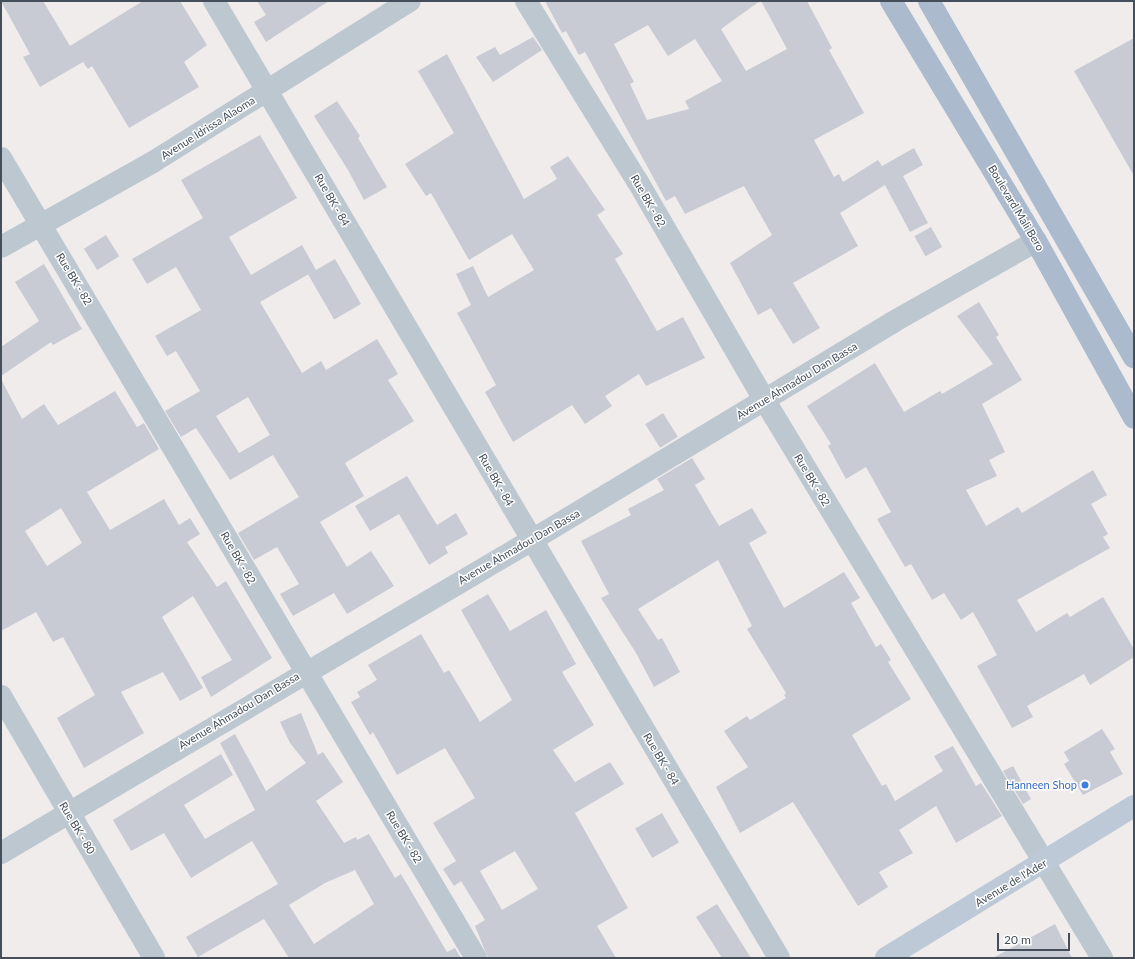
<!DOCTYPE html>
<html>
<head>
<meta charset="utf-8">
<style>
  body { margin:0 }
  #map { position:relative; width:1135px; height:959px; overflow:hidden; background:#f0ecec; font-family:Lato,sans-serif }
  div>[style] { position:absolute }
  .building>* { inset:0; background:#c8cbd3; transform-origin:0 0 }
  .minor>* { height:22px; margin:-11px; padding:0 11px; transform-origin:11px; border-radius:11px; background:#bcc7d0 }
  .secondary>* { height:22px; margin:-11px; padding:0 11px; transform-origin:11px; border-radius:11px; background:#bec9d7 }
  .primary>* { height:22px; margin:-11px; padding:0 11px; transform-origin:11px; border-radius:11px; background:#abbbcd }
  .dots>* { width:11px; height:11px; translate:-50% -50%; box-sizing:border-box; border:2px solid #fff; border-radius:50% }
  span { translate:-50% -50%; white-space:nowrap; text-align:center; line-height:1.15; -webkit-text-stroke:3px #fff; paint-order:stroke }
  .street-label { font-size:11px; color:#444f5b }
  .shop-label { font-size:11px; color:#366cbe }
  .right { translate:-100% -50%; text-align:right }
  .frame { position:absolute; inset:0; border:2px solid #444f5b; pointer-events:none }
  .scale { position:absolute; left:997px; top:933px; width:73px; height:18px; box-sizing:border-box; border:2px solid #444f5b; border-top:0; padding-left:5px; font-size:12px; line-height:14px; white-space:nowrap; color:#444f5b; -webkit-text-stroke:3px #fff; paint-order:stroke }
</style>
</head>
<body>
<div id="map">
  <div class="building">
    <i style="clip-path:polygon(1px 1px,43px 1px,70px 46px,143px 1px,180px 1px,207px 45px,184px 62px,199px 87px,129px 128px,92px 66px,88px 69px,83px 62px,40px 87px,23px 57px,30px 54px)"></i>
    <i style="clip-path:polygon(257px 1px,329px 1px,266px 42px,254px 22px,266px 15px)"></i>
    <i style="clip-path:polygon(evenodd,545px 1px,760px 1px,721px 29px,746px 71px,787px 49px,761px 1px,807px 1px,832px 48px,829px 50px,864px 113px,814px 140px,834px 177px,839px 174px,843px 182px,878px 160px,882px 166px,914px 148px,923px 165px,903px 176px,928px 223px,910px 232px,885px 185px,840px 213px,858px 246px,793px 283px,820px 328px,793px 344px,771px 308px,758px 315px,730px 263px,772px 235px,744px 186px,685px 214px,675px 196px,666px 201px,585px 52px,579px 55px,566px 31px,562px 33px,545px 1px,648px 25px,668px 56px,695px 39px,722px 81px,685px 101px,689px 109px,647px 120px,630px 84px,634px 82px,614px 44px,648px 25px)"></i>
    <i style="clip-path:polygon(533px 37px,542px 50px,493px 82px,476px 57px,495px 47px,500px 55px)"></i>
    <i style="clip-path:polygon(1134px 38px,1134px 176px,1074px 71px)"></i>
    <i style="clip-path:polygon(447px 54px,524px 199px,557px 179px,550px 167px,568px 156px,605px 210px,597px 215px,623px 254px,615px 259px,657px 331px,683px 317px,705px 358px,646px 386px,639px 374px,605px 396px,612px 406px,585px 424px,572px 405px,513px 442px,485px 392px,496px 385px,457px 313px,471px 305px,456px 274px,473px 266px,488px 297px,534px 270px,512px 234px,469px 260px,431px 193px,426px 196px,405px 164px,454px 133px,418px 71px)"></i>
    <i style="clip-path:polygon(337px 101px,360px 136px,358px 138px,387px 187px,364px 200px,348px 170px,314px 116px)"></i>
    <i style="clip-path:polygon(evenodd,260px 135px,297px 198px,229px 237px,251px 275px,302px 245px,316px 270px,260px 302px,302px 373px,321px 361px,326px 370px,377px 339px,398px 374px,388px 380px,414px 421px,345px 463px,364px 496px,320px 522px,347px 567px,371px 551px,394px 586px,347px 614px,334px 593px,293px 616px,280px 594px,299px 584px,277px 547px,254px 560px,238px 533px,299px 497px,273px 455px,230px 480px,196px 428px,181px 437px,165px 411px,200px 391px,176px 351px,167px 356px,155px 336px,201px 310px,176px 267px,147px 284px,132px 259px,203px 218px,181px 180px,260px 135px,248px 397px,270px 435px,239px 453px,216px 416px,248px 397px)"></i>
    <i style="left:931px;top:227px;width:23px;height:19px;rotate:61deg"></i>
    <i style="left:106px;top:235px;width:25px;height:26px;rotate:58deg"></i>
    <i style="left:335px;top:259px;width:52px;height:31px;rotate:60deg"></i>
    <i style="clip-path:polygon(44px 264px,82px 329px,53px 345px,51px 342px,1px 376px,1px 347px,39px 321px,15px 282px)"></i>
    <i style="clip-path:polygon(979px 302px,999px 335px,996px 337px,1022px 380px,982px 404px,1005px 452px,989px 460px,997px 476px,966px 490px,986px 526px,1018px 507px,1022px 513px,1093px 470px,1107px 495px,1091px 504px,1108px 534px,1103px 537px,1110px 548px,1017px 600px,1036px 632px,1067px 613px,1070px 617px,1103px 597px,1134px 649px,1134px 657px,1090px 685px,1084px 674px,1027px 706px,1033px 717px,1012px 728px,977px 666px,997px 655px,973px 612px,961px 620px,944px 593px,932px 600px,911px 564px,905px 567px,877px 519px,891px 512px,866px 467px,846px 479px,828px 446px,831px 444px,807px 406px,875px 363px,904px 412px,940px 391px,942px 394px,993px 364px,957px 316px)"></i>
    <i style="clip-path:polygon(evenodd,1px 379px,22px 419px,44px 404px,58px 425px,115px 391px,137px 427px,144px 423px,159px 449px,87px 492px,110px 530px,164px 499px,179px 525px,190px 518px,200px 534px,187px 542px,217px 587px,226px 581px,272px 658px,211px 697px,201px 677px,232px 660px,193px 596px,162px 617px,203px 688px,180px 701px,163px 672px,121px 692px,144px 733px,84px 768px,57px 718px,95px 695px,63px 637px,53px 642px,36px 612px,1px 631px,1px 379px,61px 508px,82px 543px,47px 566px,25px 531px,61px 508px)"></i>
    <i style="left:663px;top:413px;width:28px;height:21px;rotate:58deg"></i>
    <i style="clip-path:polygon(692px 458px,705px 479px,695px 485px,719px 526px,752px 508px,767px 533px,749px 543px,784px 608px,844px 572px,860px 598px,851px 603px,876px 647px,881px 644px,891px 660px,888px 662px,911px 699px,852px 735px,882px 786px,886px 784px,895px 801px,943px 771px,934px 756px,953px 746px,976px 786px,981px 783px,1002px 816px,956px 843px,936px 806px,899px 830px,913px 853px,879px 872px,888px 887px,858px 906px,793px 802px,740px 833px,716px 787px,748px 767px,724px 731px,747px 716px,750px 720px,786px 698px,784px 695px,786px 693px,747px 629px,752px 626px,718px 560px,638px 609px,658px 640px,662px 638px,680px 672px,654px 687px,636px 653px,601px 598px,609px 594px,581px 541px,631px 515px,628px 509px,664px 490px,657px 479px)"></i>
    <i style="clip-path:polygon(407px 476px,437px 525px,456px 513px,468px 534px,445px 547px,448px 553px,429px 565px,399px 514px,370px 531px,355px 506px)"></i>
    <i style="clip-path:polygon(evenodd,488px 594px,510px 631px,546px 610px,576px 664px,562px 672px,594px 725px,553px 750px,575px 782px,610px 762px,624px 784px,575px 813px,628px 908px,597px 926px,616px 958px,488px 958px,475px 926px,485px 920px,461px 881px,454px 886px,443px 869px,456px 861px,433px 823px,475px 798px,445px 748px,397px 775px,373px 732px,370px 735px,351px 702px,360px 697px,357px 692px,377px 680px,368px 665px,421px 634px,444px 673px,449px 670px,480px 722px,512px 700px,461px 610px,488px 594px,515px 851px,538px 889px,502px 910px,480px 871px,515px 851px)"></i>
    <i style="clip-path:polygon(evenodd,301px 713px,318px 755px,323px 752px,343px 782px,316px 801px,344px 843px,356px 837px,357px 840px,369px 834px,395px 878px,401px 874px,447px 952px,455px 948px,461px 958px,289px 958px,264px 919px,198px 957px,186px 937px,278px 884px,252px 841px,191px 878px,164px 833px,131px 851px,113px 820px,221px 754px,233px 775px,184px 805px,205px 839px,255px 810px,220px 743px,235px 734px,266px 791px,306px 763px,290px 743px,280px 722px,301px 713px,355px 870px,374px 904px,314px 944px,289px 905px,325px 883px,355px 870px)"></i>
    <i style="clip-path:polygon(1102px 729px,1115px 749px,1110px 752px,1123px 774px,1083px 795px,1064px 764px,1069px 761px,1064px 752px)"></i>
    <i style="clip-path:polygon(1013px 766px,1031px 799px,1023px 804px,1003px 771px)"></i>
    <i style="left:662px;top:813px;width:34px;height:31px;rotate:60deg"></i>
    <i style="clip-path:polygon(717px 904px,751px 958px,722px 958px,696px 917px)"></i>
    <i style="clip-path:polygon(1055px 924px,1072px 958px,993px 958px)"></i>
  </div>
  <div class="minor">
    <i style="left:214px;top:1px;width:1111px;rotate:59.44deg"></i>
    <i style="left:526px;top:1px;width:213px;rotate:58.3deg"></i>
    <i style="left:638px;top:182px;width:253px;rotate:59.9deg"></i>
    <i style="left:765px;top:401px;width:651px;rotate:58.82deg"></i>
    <i style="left:1px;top:158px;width:930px;rotate:59.3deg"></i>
    <i style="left:1px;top:247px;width:174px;rotate:-29.2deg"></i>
    <i style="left:153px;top:162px;width:303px;rotate:-32.1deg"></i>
    <i style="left:1px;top:696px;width:303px;rotate:59.7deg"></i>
    <i style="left:1px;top:853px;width:616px;rotate:-30.52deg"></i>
    <i style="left:532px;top:540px;width:422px;rotate:-31.1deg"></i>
    <i style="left:893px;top:322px;width:164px;rotate:-29.5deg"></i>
  </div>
  <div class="secondary">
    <i style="left:886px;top:958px;width:291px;rotate:-31.5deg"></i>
  </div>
  <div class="primary">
    <i style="left:891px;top:1px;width:280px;rotate:58.9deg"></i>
    <i style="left:1036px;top:241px;width:202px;rotate:61deg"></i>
    <i style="left:929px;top:1px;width:411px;rotate:60.1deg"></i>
  </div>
  <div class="dots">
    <i style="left:1085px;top:785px;background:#3f7fe0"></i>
  </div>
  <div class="street-label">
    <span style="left:208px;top:128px;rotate:-32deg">Avenue Idrissa Alaoma</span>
    <span style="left:332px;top:200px;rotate:60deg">Rue BK - 84</span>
    <span style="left:648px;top:201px;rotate:60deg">Rue BK - 82</span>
    <span style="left:1016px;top:208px;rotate:59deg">Boulevard Mali Bero</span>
    <span style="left:74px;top:279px;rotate:59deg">Rue BK - 82</span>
    <span style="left:797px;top:381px;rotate:-31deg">Avenue Ahmadou Dan Bassa</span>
    <span style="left:496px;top:480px;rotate:60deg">Rue BK - 84</span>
    <span style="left:812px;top:480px;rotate:59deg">Rue BK - 82</span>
    <span style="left:519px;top:547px;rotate:-30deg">Avenue Ahmadou Dan Bassa</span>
    <span style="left:238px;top:558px;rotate:60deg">Rue BK - 82</span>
    <span style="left:239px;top:711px;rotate:-31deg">Avenue Ahmadou Dan Bassa</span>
    <span style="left:661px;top:759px;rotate:59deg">Rue BK - 84</span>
    <span style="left:77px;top:828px;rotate:59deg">Rue BK - 80</span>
    <span style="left:404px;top:837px;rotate:59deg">Rue BK - 82</span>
    <span style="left:1011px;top:883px;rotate:-31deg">Avenue de l'Ader</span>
  </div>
  <div class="shop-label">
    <span class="right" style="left:1077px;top:785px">Hanneen Shop</span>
  </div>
  <div class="frame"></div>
  <div class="scale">20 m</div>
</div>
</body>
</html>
